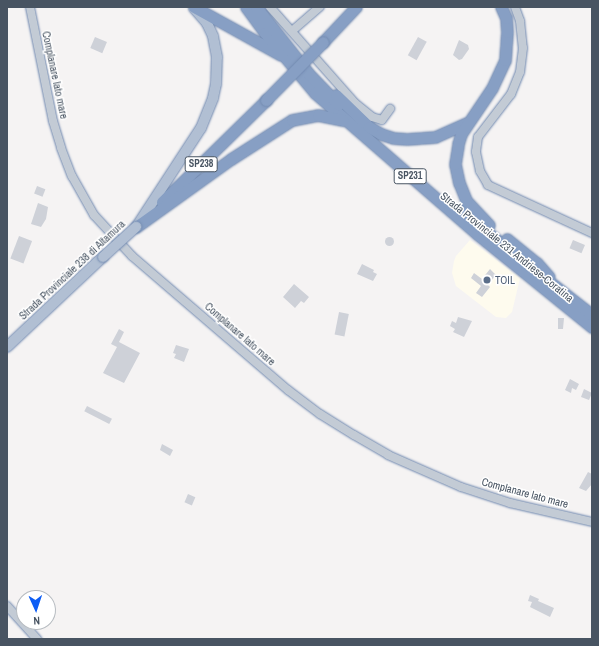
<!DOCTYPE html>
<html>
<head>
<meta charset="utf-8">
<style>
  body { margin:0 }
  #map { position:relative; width:599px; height:646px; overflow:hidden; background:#f5f3f3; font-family:"Archivo Narrow",sans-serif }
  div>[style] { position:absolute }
  .commercial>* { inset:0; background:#fefbee }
  .building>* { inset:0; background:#ced1d8; transform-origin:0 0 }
  .round { border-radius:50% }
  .roads { filter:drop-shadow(0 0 1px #728ab0) drop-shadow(0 0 1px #728ab0) }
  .minor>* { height:8px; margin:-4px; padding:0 4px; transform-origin:4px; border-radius:4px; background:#c3cbd5 }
  .major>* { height:10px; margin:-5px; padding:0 5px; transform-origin:5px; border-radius:5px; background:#b1bfd3 }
  .highway>* { height:11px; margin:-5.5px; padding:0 5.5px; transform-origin:5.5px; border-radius:5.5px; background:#879fc4 }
  .bridges { filter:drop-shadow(0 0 1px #728ab0) drop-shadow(0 0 1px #728ab0) }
  .major-bridge>* { height:10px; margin:-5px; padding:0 5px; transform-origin:5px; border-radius:5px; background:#b1bfd3 }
  .highway-bridge>* { height:11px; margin:-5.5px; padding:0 5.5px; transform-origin:5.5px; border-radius:5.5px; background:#879fc4 }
  .dots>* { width:11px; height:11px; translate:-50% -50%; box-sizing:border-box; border:2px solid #fff; border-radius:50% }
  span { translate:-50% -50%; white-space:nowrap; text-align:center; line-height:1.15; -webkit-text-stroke:3px #fff; paint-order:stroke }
  .shield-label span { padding:1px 3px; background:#fff; border:1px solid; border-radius:3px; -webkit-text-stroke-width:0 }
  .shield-label { font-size:10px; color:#485462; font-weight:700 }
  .street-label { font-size:11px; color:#485462 }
  .service-label { font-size:11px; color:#4e5e75 }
  .left { translate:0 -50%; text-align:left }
  .frame { position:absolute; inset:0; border:8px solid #485462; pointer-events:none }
  .north { position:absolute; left:16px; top:590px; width:40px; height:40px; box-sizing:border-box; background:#fff; border:1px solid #b6bbc0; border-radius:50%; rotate:177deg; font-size:11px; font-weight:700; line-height:16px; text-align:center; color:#485462 }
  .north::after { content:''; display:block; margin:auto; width:14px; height:18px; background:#0d5df5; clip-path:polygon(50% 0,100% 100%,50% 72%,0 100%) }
</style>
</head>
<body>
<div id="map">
  <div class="commercial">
    <i style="clip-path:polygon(470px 240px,520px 278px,512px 312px,506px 318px,496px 317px,456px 286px,452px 273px,454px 261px,456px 256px)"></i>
  </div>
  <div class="building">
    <i style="left:95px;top:37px;width:13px;height:12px;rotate:23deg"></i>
    <i style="left:418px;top:37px;width:10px;height:21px;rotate:29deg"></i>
    <i style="clip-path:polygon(459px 40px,468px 45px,469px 49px,462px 59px,459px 60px,453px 55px)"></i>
    <i style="left:37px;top:186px;width:9px;height:8px;rotate:21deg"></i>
    <i style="clip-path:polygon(38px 203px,48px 207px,46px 219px,41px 227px,31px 224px)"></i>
    <i style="left:19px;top:236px;width:14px;height:24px;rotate:21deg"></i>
    <i class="round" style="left:384.5px;top:236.5px;width:9px;height:9px"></i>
    <i style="left:573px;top:240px;width:13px;height:9px;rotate:23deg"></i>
    <i style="clip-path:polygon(362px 264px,374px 270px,373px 272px,377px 274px,373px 281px,357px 274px)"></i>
    <i style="clip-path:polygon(490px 269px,496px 275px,488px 285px,490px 287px,482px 297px,476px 293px,481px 286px,471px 278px,474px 273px,482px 279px)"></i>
    <i style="clip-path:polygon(294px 284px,309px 297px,304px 303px,301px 301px,295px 308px,283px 297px)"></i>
    <i style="left:339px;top:312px;width:10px;height:23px;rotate:11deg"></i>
    <i style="clip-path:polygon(458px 317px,472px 321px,464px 337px,453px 332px,455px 329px,450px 326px,452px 321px,456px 323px)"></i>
    <i style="clip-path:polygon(558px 318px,564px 318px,563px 329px,558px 329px)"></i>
    <i style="clip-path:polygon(119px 329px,124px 332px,119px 342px,140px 353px,124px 383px,103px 373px,117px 347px,111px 344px)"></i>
    <i style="clip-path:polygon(176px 345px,189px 349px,184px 362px,174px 358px,176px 354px,173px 353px)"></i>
    <i style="clip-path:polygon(570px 379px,579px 384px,576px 390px,572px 388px,571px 393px,565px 390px)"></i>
    <i style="clip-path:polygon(584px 389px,592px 393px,589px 400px,581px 397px)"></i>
    <i style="left:87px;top:406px;width:28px;height:6px;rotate:27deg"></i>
    <i style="clip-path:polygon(162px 444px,173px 450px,170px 456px,160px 450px)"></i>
    <i style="clip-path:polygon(588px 472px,592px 474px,592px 484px,586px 491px,579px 488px)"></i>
    <i style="left:188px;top:494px;width:8px;height:9px;rotate:23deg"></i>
    <i style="clip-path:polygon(530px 595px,539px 599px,538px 601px,554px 608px,550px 617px,530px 607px,532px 602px,528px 601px)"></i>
  </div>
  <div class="roads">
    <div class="minor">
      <i style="left:30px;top:7px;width:116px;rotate:78.6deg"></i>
      <i style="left:53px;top:121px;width:28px;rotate:73deg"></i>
      <i style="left:61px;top:148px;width:30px;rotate:69deg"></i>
      <i style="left:72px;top:176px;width:45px;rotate:60.6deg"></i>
      <i style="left:94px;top:215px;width:56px;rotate:47.2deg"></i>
      <i style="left:132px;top:256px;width:206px;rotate:40.7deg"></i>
      <i style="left:288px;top:390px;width:40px;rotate:37deg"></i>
      <i style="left:320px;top:414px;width:40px;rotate:32deg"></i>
      <i style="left:354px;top:435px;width:39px;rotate:30deg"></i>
      <i style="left:388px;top:455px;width:80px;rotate:23.7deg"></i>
      <i style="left:461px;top:487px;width:52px;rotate:18.1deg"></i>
      <i style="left:510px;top:503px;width:84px;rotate:13deg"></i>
      <i style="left:270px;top:7px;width:128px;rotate:48.5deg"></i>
      <i style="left:355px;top:103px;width:22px;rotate:39deg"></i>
      <i style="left:372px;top:117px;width:10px;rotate:17deg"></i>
      <i style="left:382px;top:120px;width:14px;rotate:-54deg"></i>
      <i style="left:515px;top:7px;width:15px;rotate:70deg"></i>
      <i style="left:520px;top:21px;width:27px;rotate:84deg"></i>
      <i style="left:523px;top:48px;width:24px;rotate:97deg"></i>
      <i style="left:520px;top:72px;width:24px;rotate:112deg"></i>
      <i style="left:511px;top:94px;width:54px;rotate:127.5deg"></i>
      <i style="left:478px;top:137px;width:15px;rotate:98deg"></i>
      <i style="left:476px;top:152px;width:19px;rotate:78deg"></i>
      <i style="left:480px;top:171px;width:16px;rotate:60deg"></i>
      <i style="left:488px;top:185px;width:115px;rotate:24.8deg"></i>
      <i style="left:292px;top:31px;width:37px;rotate:-41deg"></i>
      <i style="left:7px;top:606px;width:45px;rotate:47.7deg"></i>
    </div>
    <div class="major">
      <i style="left:137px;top:226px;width:117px;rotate:-56.9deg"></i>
      <i style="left:201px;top:128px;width:32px;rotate:-68deg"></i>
      <i style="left:213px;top:98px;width:14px;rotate:-78deg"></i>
      <i style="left:216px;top:84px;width:27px;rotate:-88deg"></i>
      <i style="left:217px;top:57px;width:21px;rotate:-101deg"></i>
      <i style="left:213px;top:36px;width:14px;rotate:-115deg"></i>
      <i style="left:207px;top:23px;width:20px;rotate:-131deg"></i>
      <i style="left:7px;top:347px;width:132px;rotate:-43.2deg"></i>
    </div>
    <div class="highway">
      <i style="left:194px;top:7px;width:99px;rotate:28.9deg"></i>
      <i style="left:246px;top:7px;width:32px;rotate:54deg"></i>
      <i style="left:265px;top:33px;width:78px;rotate:50.2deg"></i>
      <i style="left:315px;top:93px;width:215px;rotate:41deg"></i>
      <i style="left:477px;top:234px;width:148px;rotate:39deg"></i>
      <i style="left:256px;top:7px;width:85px;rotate:51.7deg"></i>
      <i style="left:309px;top:74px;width:42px;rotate:46deg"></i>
      <i style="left:323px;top:42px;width:48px;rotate:-46.7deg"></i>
      <i style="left:336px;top:95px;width:46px;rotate:44.1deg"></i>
      <i style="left:369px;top:127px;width:14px;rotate:30deg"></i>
      <i style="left:381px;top:134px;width:13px;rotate:18deg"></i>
      <i style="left:393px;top:138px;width:14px;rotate:4deg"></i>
      <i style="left:407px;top:139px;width:28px;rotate:-4deg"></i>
      <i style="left:435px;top:137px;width:35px;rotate:-24deg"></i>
      <i style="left:162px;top:202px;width:146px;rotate:-44.4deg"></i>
      <i style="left:461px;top:211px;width:65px;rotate:38.8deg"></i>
      <i style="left:489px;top:225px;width:34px;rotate:-133deg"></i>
      <i style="left:466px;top:200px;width:18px;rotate:-112deg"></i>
      <i style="left:459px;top:183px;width:19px;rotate:-102deg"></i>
      <i style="left:455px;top:164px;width:20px;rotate:-81deg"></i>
      <i style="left:458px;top:144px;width:10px;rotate:-73deg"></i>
      <i style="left:461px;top:134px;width:55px;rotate:-56deg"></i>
      <i style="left:492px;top:88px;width:31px;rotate:-65deg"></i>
      <i style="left:505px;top:60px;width:28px;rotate:-86deg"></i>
      <i style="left:507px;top:32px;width:14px;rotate:-94deg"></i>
      <i style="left:506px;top:18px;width:12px;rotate:-114deg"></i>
      <i style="left:136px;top:227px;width:117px;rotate:-35.6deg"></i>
      <i style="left:231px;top:159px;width:72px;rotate:-32.6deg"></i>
      <i style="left:292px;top:120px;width:26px;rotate:-11deg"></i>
      <i style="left:318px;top:115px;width:25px;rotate:12deg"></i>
      <i style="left:507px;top:239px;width:38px;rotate:39deg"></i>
      <i style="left:537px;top:263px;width:18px;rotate:49deg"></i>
      <i style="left:541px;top:275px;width:65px;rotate:38.1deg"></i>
    </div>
  </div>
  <div class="bridges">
    <div class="major-bridge">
      <i style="left:103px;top:257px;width:45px;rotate:-42.3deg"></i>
    </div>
    <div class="highway-bridge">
      <i style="left:266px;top:100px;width:81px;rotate:-45.5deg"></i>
    </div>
  </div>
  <div class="dots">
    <i style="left:487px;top:280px;background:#5c6f8a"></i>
  </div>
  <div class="shield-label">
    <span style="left:201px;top:164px">SP238</span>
    <span style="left:410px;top:176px">SP231</span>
  </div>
  <div class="street-label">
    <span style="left:55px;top:75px;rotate:78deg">Complanare lato mare</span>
    <span style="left:507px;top:247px;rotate:39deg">Strada Provinciale 231 Andriese-Coratina</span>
    <span style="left:72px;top:270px;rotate:-43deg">Strada Provinciale 238 di Altamura</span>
    <span style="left:240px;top:334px;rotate:41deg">Complanare lato mare</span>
    <span style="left:525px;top:493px;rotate:15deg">Complanare lato mare</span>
  </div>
  <div class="service-label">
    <span class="left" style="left:495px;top:280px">TOIL</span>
  </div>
  <div class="frame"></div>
  <div class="north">N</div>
</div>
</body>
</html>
